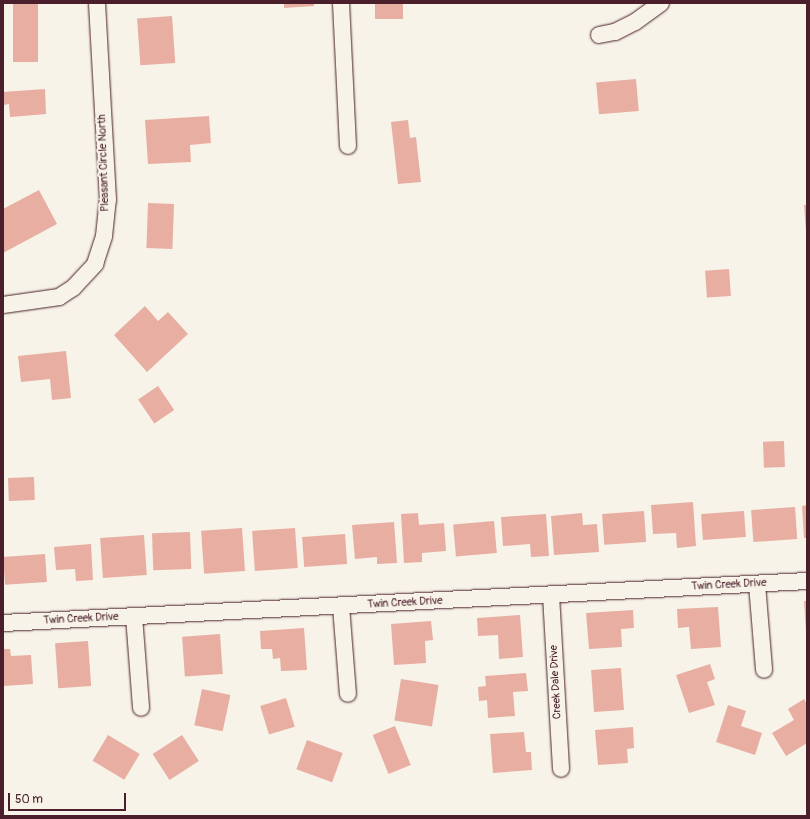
<!DOCTYPE html>
<html>
<head>
<meta charset="utf-8">
<style>
  body { margin:0 }
  #map { position:relative; width:810px; height:819px; overflow:hidden; background:#f7f3e8; font-family:Pangolin,sans-serif }
  div>[style] { position:absolute }
  .building>* { inset:0; background:#e8aea2; transform-origin:0 0 }
  .roads { filter:drop-shadow(0 0 1px #4a1f2b) drop-shadow(0 0 1px #4a1f2b) }
  .minor>* { height:16px; margin:-8px; padding:0 8px; transform-origin:8px; border-radius:8px; background:#f7f3e8 }
  span { translate:-50% -50%; white-space:nowrap; text-align:center; line-height:1.15; -webkit-text-stroke:4px #f7f3e8; paint-order:stroke }
  .street-label { font-size:11px; color:#4a1f2b }
  .frame { position:absolute; inset:0; border:4px solid #4a1f2b; pointer-events:none }
  .scale { position:absolute; left:8px; top:793px; width:118px; height:18px; box-sizing:border-box; border:2px solid #4a1f2b; border-top:0; padding-left:5px; font-size:12px; line-height:14px; white-space:nowrap; color:#4a1f2b; -webkit-text-stroke:3px #f7f3e8; paint-order:stroke }
</style>
</head>
<body>
<div id="map">
  <div class="building">
    <i style="left:13px;top:3px;width:25px;height:59px"></i>
    <i style="clip-path:polygon(284px 3px,314px 3px,314px 6px,284px 8px)"></i>
    <i style="left:375px;top:3px;width:28px;height:16px"></i>
    <i style="left:172px;top:16px;width:47px;height:35px;rotate:86deg"></i>
    <i style="left:636px;top:79px;width:32px;height:40px;rotate:85deg"></i>
    <i style="clip-path:polygon(45px 89px,46px 114px,10px 117px,9px 104px,3px 105px,3px 92px)"></i>
    <i style="clip-path:polygon(209px 116px,211px 143px,190px 145px,191px 162px,148px 164px,145px 120px)"></i>
    <i style="clip-path:polygon(408px 120px,410px 138px,416px 137px,421px 182px,398px 184px,391px 122px)"></i>
    <i style="clip-path:polygon(39px 190px,57px 224px,3px 253px,3px 209px)"></i>
    <i style="left:148px;top:203px;width:26px;height:45px;rotate:2deg"></i>
    <i style="clip-path:polygon(804px 205px,807px 205px,807px 231px,806px 232px)"></i>
    <i style="left:729px;top:269px;width:27px;height:24px;rotate:86deg"></i>
    <i style="clip-path:polygon(145px 306px,158px 321px,168px 312px,188px 334px,147px 372px,114px 335px)"></i>
    <i style="clip-path:polygon(66px 351px,71px 398px,52px 400px,50px 379px,21px 382px,18px 356px)"></i>
    <i style="left:158px;top:386px;width:29px;height:24px;rotate:56deg"></i>
    <i style="left:784px;top:441px;width:26px;height:21px;rotate:88deg"></i>
    <i style="left:34px;top:477px;width:23px;height:26px;rotate:88deg"></i>
    <i style="clip-path:polygon(693px 502px,696px 546px,677px 548px,676px 533px,653px 534px,651px 505px)"></i>
    <i style="clip-path:polygon(807px 505px,807px 538px,804px 538px,802px 506px)"></i>
    <i style="left:795px;top:507px;width:32px;height:44px;rotate:86deg"></i>
    <i style="left:644px;top:511px;width:31px;height:42px;rotate:86deg"></i>
    <i style="left:744px;top:511px;width:26px;height:43px;rotate:86deg"></i>
    <i style="clip-path:polygon(418px 513px,419px 525px,444px 523px,446px 551px,422px 553px,422px 562px,404px 563px,401px 514px)"></i>
    <i style="clip-path:polygon(582px 513px,583px 525px,597px 524px,599px 552px,554px 555px,551px 516px)"></i>
    <i style="clip-path:polygon(546px 514px,549px 556px,531px 557px,530px 544px,503px 546px,501px 517px)"></i>
    <i style="left:494px;top:521px;width:32px;height:41px;rotate:85deg"></i>
    <i style="clip-path:polygon(394px 522px,397px 563px,377px 564px,377px 557px,355px 559px,352px 525px)"></i>
    <i style="left:242px;top:528px;width:43px;height:41px;rotate:86deg"></i>
    <i style="left:295px;top:528px;width:40px;height:43px;rotate:86deg"></i>
    <i style="left:190px;top:532px;width:37px;height:38px;rotate:88deg"></i>
    <i style="left:345px;top:534px;width:30px;height:43px;rotate:86deg"></i>
    <i style="left:144px;top:535px;width:40px;height:44px;rotate:86deg"></i>
    <i style="clip-path:polygon(91px 544px,93px 580px,76px 581px,75px 569px,56px 570px,54px 547px)"></i>
    <i style="left:45px;top:554px;width:28px;height:42px;rotate:86deg"></i>
    <i style="clip-path:polygon(804px 601px,807px 601px,807px 630px,806px 631px)"></i>
    <i style="clip-path:polygon(718px 607px,721px 647px,691px 649px,689px 627px,678px 628px,677px 609px)"></i>
    <i style="clip-path:polygon(633px 610px,634px 628px,621px 629px,622px 647px,589px 649px,586px 613px)"></i>
    <i style="clip-path:polygon(520px 615px,523px 657px,499px 659px,498px 635px,478px 636px,477px 618px)"></i>
    <i style="clip-path:polygon(431px 621px,433px 640px,425px 641px,426px 663px,394px 665px,391px 624px)"></i>
    <i style="clip-path:polygon(304px 628px,307px 670px,281px 671px,280px 658px,273px 659px,272px 649px,261px 649px,260px 631px)"></i>
    <i style="left:220px;top:634px;width:40px;height:38px;rotate:86deg"></i>
    <i style="left:88px;top:641px;width:45px;height:33px;rotate:86deg"></i>
    <i style="clip-path:polygon(3px 649px,10px 649px,11px 656px,31px 655px,33px 684px,3px 686px)"></i>
    <i style="clip-path:polygon(710px 664px,715px 679px,707px 682px,715px 705px,689px 713px,676px 675px)"></i>
    <i style="left:621px;top:668px;width:42px;height:30px;rotate:86deg"></i>
    <i style="clip-path:polygon(526px 673px,528px 691px,513px 692px,515px 716px,488px 718px,487px 700px,479px 701px,478px 687px,486px 686px,485px 676px)"></i>
    <i style="left:401px;top:679px;width:38px;height:42px;rotate:9deg"></i>
    <i style="left:202px;top:689px;width:29px;height:37px;rotate:12deg"></i>
    <i style="left:286px;top:698px;width:30px;height:27px;rotate:73deg"></i>
    <i style="clip-path:polygon(804px 699px,807px 704px,807px 743px,786px 756px,772px 733px,794px 720px,788px 709px)"></i>
    <i style="clip-path:polygon(728px 705px,746px 711px,741px 726px,762px 733px,755px 755px,716px 742px)"></i>
    <i style="left:395px;top:726px;width:42px;height:24px;rotate:68deg"></i>
    <i style="clip-path:polygon(633px 727px,634px 748px,627px 749px,628px 763px,598px 765px,595px 730px)"></i>
    <i style="clip-path:polygon(524px 732px,526px 752px,531px 752px,532px 770px,493px 773px,490px 734px)"></i>
    <i style="left:108px;top:735px;width:37px;height:30px;rotate:31deg"></i>
    <i style="left:182px;top:735px;width:31px;height:35px;rotate:57deg"></i>
    <i style="left:307px;top:740px;width:38px;height:31px;rotate:20deg"></i>
  </div>
  <div class="roads">
    <div class="minor">
      <i style="left:341px;top:3px;width:143px;rotate:87.2deg"></i>
      <i style="left:599px;top:35px;width:16px;rotate:-11deg"></i>
      <i style="left:615px;top:32px;width:22px;rotate:-27deg"></i>
      <i style="left:635px;top:22px;width:32px;rotate:-36deg"></i>
      <i style="left:3px;top:305px;width:57px;rotate:-8.1deg"></i>
      <i style="left:59px;top:297px;width:17px;rotate:-33deg"></i>
      <i style="left:73px;top:288px;width:33px;rotate:-47deg"></i>
      <i style="left:95px;top:264px;width:29px;rotate:-72deg"></i>
      <i style="left:104px;top:236px;width:36px;rotate:-84deg"></i>
      <i style="left:108px;top:200px;width:197px;rotate:-93.2deg"></i>
      <i style="left:757px;top:584px;width:86px;rotate:85.3deg"></i>
      <i style="left:551px;top:595px;width:174px;rotate:86.7deg"></i>
      <i style="left:341px;top:606px;width:88px;rotate:85.5deg"></i>
      <i style="left:134px;top:616px;width:92px;rotate:85.6deg"></i>
      <i style="left:3px;top:623px;width:805px;rotate:-2.99deg"></i>
    </div>
  </div>
  <div class="street-label">
    <span style="left:104px;top:163px;rotate:-92deg">Pleasant Circle North</span>
    <span style="left:729px;top:585px;rotate:-3deg">Twin Creek Drive</span>
    <span style="left:405px;top:603px;rotate:-3deg">Twin Creek Drive</span>
    <span style="left:81px;top:619px;rotate:-3deg">Twin Creek Drive</span>
    <span style="left:556px;top:682px;rotate:-93deg">Creek Dale Drive</span>
  </div>
  <div class="frame"></div>
  <div class="scale">50 m</div>
</div>
</body>
</html>
